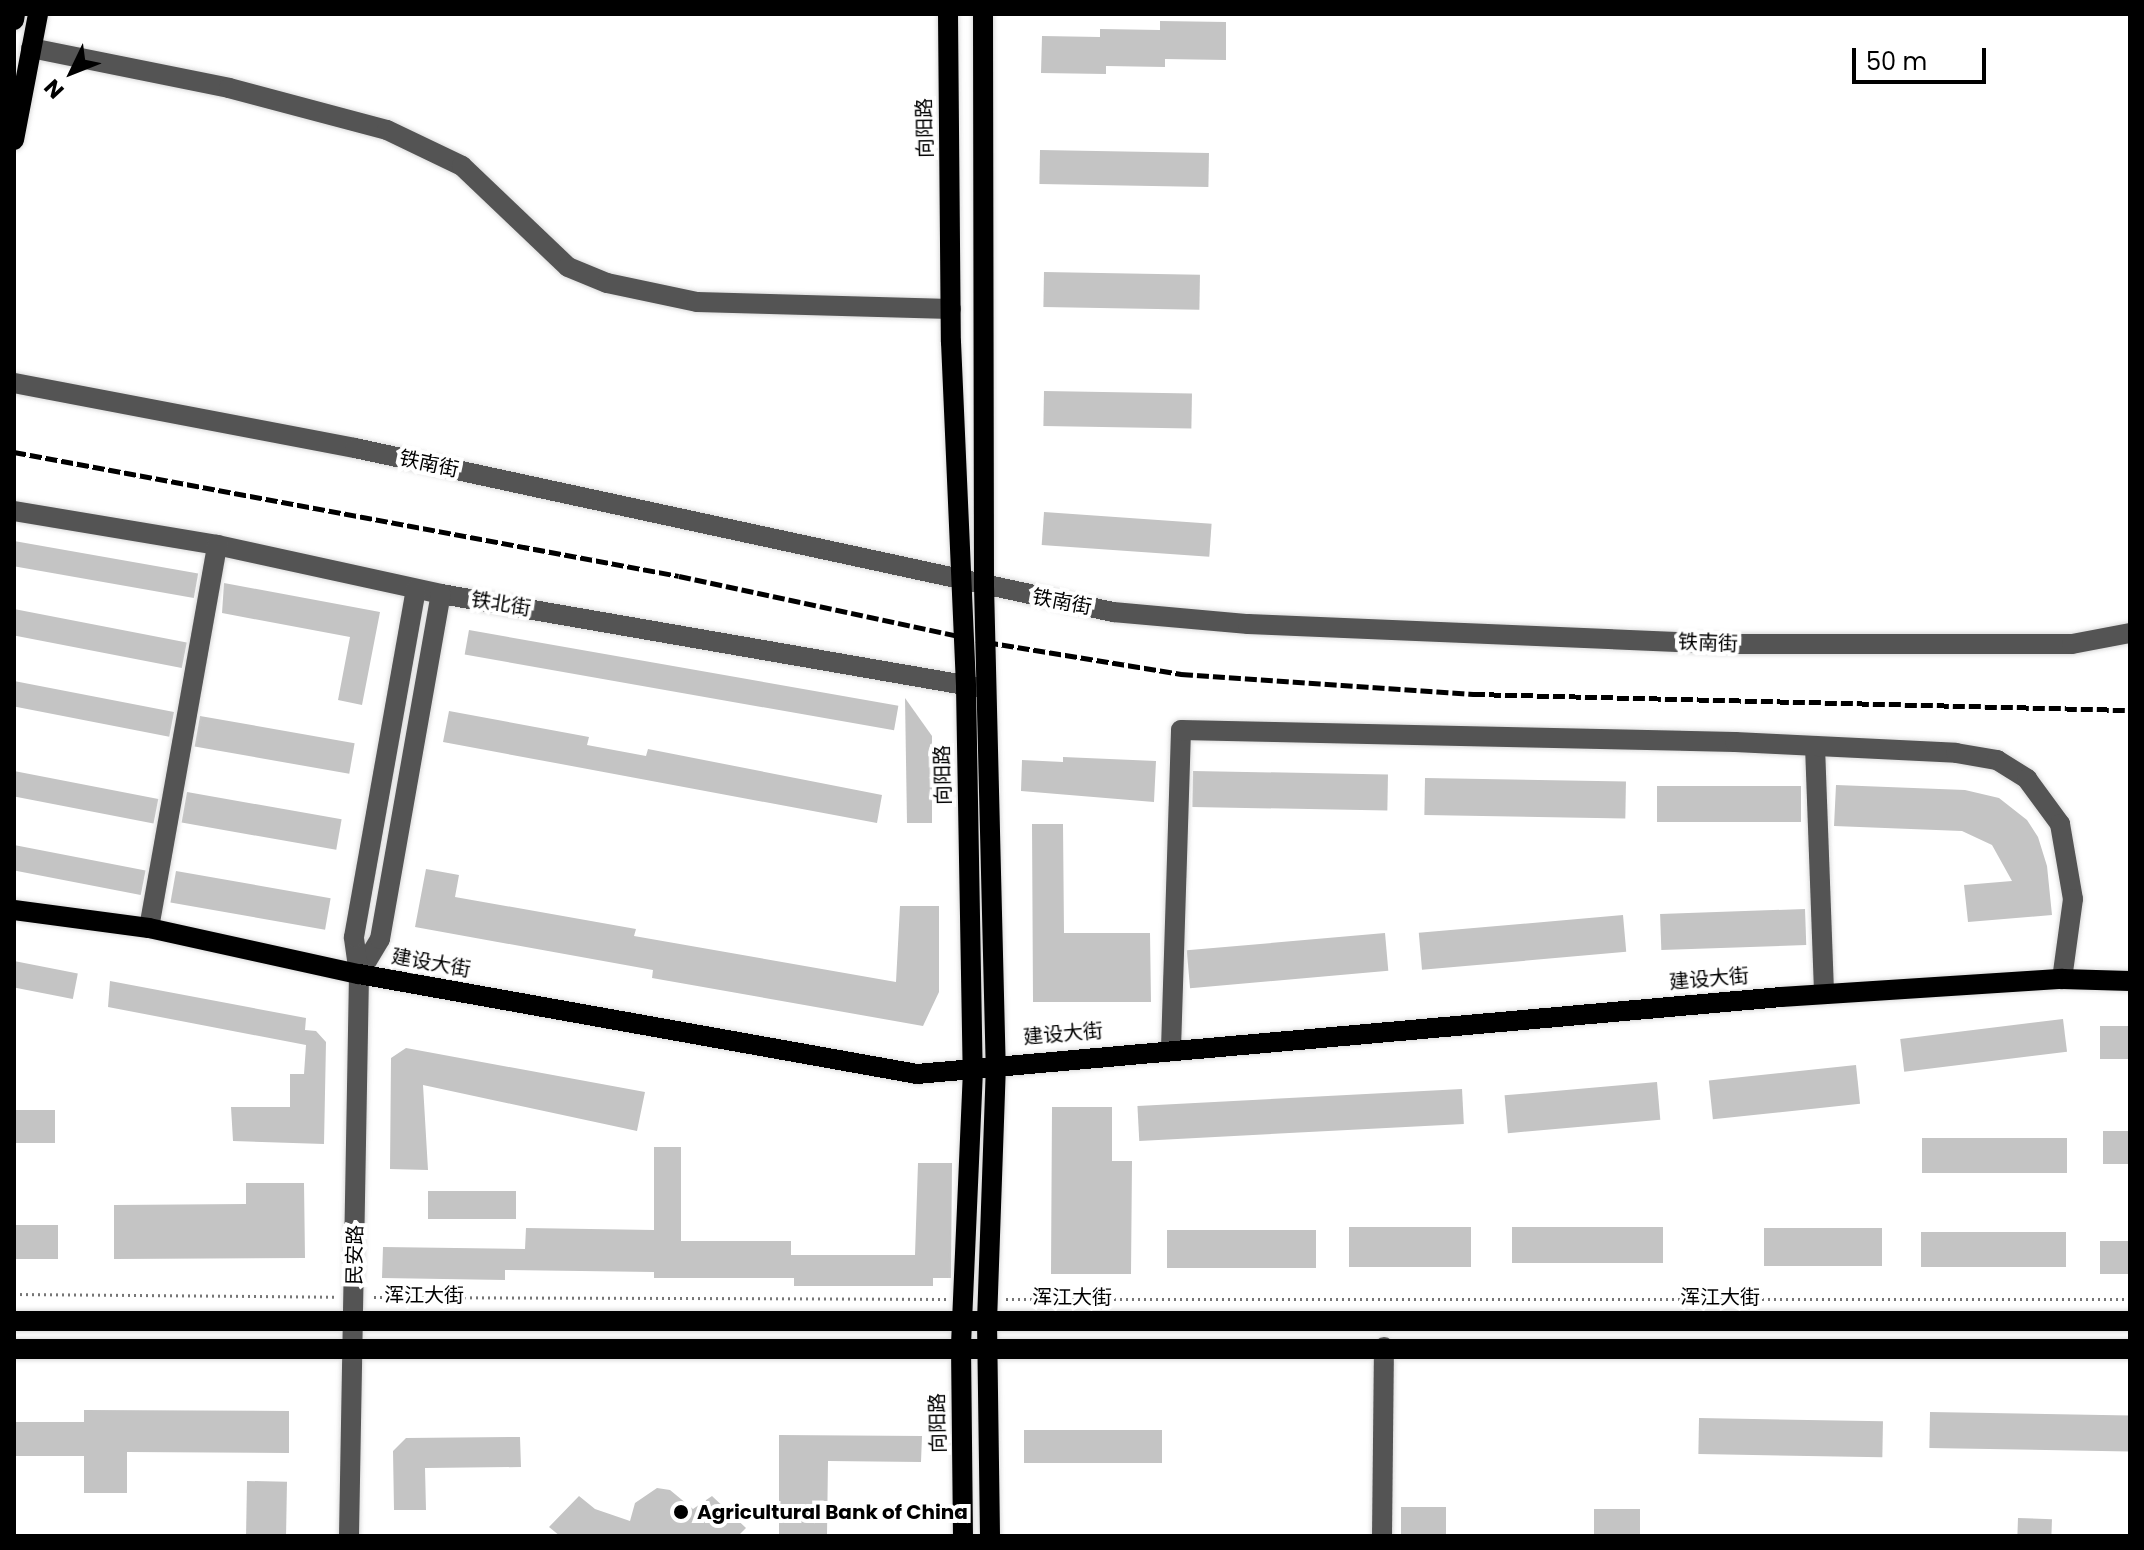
<!DOCTYPE html>
<html>
<head>
<meta charset="utf-8">
<style>
  body { margin:0 }
  #map { position:relative; width:2144px; height:1550px; overflow:hidden; background:#fff; font-family:Poppins,"Noto Sans SC",sans-serif }
  div>[style] { position:absolute }
  .building>* { inset:0; background:#c4c4c4; transform-origin:0 0 }
  .path>* { height:3px; margin-top:-1.5px; transform-origin:0; background:repeating-linear-gradient(90deg,#767676 0 2px,transparent 0 6px) }
  .roads { filter:drop-shadow(0 0 2px #dbdbdb) drop-shadow(0 0 2px #dbdbdb) }
  .minor>* { height:20px; margin:-10px; padding:0 10px; transform-origin:10px; border-radius:10px; background:#545454 }
  .major>* { height:20px; margin:-10px; padding:0 10px; transform-origin:10px; border-radius:10px; background:#000 }
  .rail>* { height:5px; margin-top:-2.5px; transform-origin:0; background:repeating-linear-gradient(90deg,#000 0 12px,transparent 0 16px) }
  .dots>* { width:22px; height:22px; translate:-50% -50%; box-sizing:border-box; border:4px solid #fff; border-radius:50% }
  span { translate:-50% -50%; white-space:nowrap; text-align:center; line-height:1.15; -webkit-text-stroke:8px #fff; paint-order:stroke }
  .street-label { font-size:20px; color:#000 }
  .poi-label { font-size:20px; color:#000; font-weight:700 }
  .left { translate:0 -50%; text-align:left }
  .frame { position:absolute; inset:0; border:16px solid #000; pointer-events:none }
  .north { position:absolute; left:32px; top:32px; width:80px; height:80px; -webkit-text-stroke:6px #fff; paint-order:stroke; rotate:227deg; font-size:22px; font-weight:700; line-height:32px; text-align:center; color:#000 }
  .north::after { content:''; display:block; margin:auto; width:28px; height:36px; background:#000; clip-path:polygon(50% 0,100% 100%,50% 72%,0 100%) }
  .scale { position:absolute; left:1852px; top:48px; width:134px; height:36px; box-sizing:border-box; border:4px solid #000; border-top:0; padding-left:10px; font-size:24px; line-height:28px; white-space:nowrap; color:#000; -webkit-text-stroke:6px #fff; paint-order:stroke }
</style>
</head>
<body>
<div id="map">
  <div class="building">
    <i style="clip-path:polygon(1160px 21px,1226px 22px,1226px 60px,1165px 59px,1165px 67px,1106px 66px,1106px 74px,1041px 73px,1042px 36px,1100px 37px,1100px 29px,1160px 30px)"></i>
    <i style="left:1040px;top:150px;width:169px;height:34px;rotate:1deg"></i>
    <i style="left:1044px;top:272px;width:156px;height:35px;rotate:1deg"></i>
    <i style="left:1044px;top:391px;width:148px;height:35px;rotate:1deg"></i>
    <i style="left:1044px;top:512px;width:168px;height:33px;rotate:4deg"></i>
    <i style="left:14px;top:541px;width:187px;height:25px;rotate:10deg"></i>
    <i style="clip-path:polygon(224px 583px,380px 612px,362px 705px,338px 700px,350px 637px,222px 613px)"></i>
    <i style="left:14px;top:609px;width:176px;height:26px;rotate:11deg"></i>
    <i style="left:469px;top:630px;width:436px;height:25px;rotate:10deg"></i>
    <i style="left:14px;top:681px;width:163px;height:25px;rotate:11deg"></i>
    <i style="clip-path:polygon(905px 698px,932px 736px,932px 823px,907px 823px)"></i>
    <i style="clip-path:polygon(449px 711px,589px 737px,587px 745px,646px 756px,648px 749px,882px 795px,877px 823px,443px 742px)"></i>
    <i style="left:200px;top:716px;width:157px;height:31px;rotate:10deg"></i>
    <i style="clip-path:polygon(1063px 757px,1156px 761px,1154px 802px,1021px 791px,1022px 760px,1063px 762px)"></i>
    <i style="left:14px;top:771px;width:147px;height:25px;rotate:11deg"></i>
    <i style="left:1193px;top:771px;width:195px;height:36px;rotate:1deg"></i>
    <i style="left:1425px;top:778px;width:201px;height:37px;rotate:1deg"></i>
    <i style="clip-path:polygon(1836px 785px,1965px 790px,1999px 798px,2027px 820px,2038px 837px,2047px 866px,2052px 915px,1968px 922px,1964px 885px,2012px 881px,1992px 845px,1962px 831px,1834px 826px)"></i>
    <i style="left:1657px;top:786px;width:144px;height:36px"></i>
    <i style="left:187px;top:792px;width:157px;height:31px;rotate:10deg"></i>
    <i style="clip-path:polygon(1032px 824px,1063px 824px,1064px 933px,1150px 933px,1151px 1002px,1033px 1002px)"></i>
    <i style="left:14px;top:845px;width:134px;height:25px;rotate:11deg"></i>
    <i style="clip-path:polygon(426px 869px,459px 875px,455px 897px,636px 929px,634px 936px,896px 982px,900px 906px,939px 906px,939px 992px,923px 1026px,652px 978px,653px 970px,415px 927px)"></i>
    <i style="left:176px;top:871px;width:157px;height:32px;rotate:10deg"></i>
    <i style="left:1805px;top:909px;width:36px;height:145px;rotate:88deg"></i>
    <i style="left:1623px;top:915px;width:37px;height:205px;rotate:85deg"></i>
    <i style="left:1385px;top:933px;width:38px;height:199px;rotate:85deg"></i>
    <i style="left:14px;top:961px;width:65px;height:26px;rotate:11deg"></i>
    <i style="clip-path:polygon(110px 981px,306px 1018px,305px 1030px,316px 1031px,326px 1042px,324px 1144px,233px 1141px,231px 1107px,290px 1107px,290px 1074px,304px 1074px,306px 1045px,108px 1007px)"></i>
    <i style="left:2063px;top:1019px;width:33px;height:164px;rotate:83deg"></i>
    <i style="left:2100px;top:1026px;width:30px;height:33px"></i>
    <i style="clip-path:polygon(406px 1048px,645px 1092px,637px 1131px,423px 1085px,428px 1170px,390px 1169px,391px 1058px)"></i>
    <i style="left:1856px;top:1065px;width:39px;height:148px;rotate:84deg"></i>
    <i style="left:1657px;top:1082px;width:38px;height:153px;rotate:85deg"></i>
    <i style="left:1462px;top:1089px;width:35px;height:325px;rotate:87deg"></i>
    <i style="clip-path:polygon(1052px 1107px,1112px 1107px,1112px 1161px,1132px 1161px,1131px 1274px,1051px 1274px)"></i>
    <i style="left:14px;top:1110px;width:41px;height:33px"></i>
    <i style="left:2103px;top:1131px;width:27px;height:33px"></i>
    <i style="left:1922px;top:1138px;width:145px;height:35px"></i>
    <i style="clip-path:polygon(654px 1147px,681px 1147px,681px 1241px,791px 1241px,791px 1255px,915px 1255px,918px 1163px,952px 1163px,951px 1278px,933px 1278px,933px 1286px,794px 1286px,794px 1278px,654px 1278px,654px 1272px,505px 1270px,505px 1280px,382px 1278px,383px 1247px,525px 1249px,526px 1228px,654px 1230px)"></i>
    <i style="clip-path:polygon(246px 1183px,304px 1183px,305px 1258px,114px 1259px,114px 1205px,246px 1204px)"></i>
    <i style="left:428px;top:1191px;width:88px;height:28px"></i>
    <i style="left:58px;top:1225px;width:34px;height:44px;rotate:90deg"></i>
    <i style="left:1349px;top:1227px;width:122px;height:40px"></i>
    <i style="left:1512px;top:1227px;width:151px;height:36px"></i>
    <i style="left:1764px;top:1228px;width:118px;height:38px"></i>
    <i style="left:1316px;top:1230px;width:38px;height:149px;rotate:90deg"></i>
    <i style="left:1921px;top:1232px;width:145px;height:35px"></i>
    <i style="left:2100px;top:1241px;width:30px;height:33px"></i>
    <i style="clip-path:polygon(84px 1410px,289px 1411px,289px 1453px,127px 1452px,127px 1493px,84px 1493px,84px 1456px,14px 1456px,14px 1422px,84px 1422px)"></i>
    <i style="left:1930px;top:1412px;width:200px;height:36px;rotate:1deg"></i>
    <i style="left:1699px;top:1418px;width:184px;height:36px;rotate:1deg"></i>
    <i style="left:1024px;top:1430px;width:138px;height:33px"></i>
    <i style="clip-path:polygon(779px 1435px,922px 1436px,921px 1462px,828px 1461px,827px 1536px,779px 1536px)"></i>
    <i style="clip-path:polygon(520px 1437px,521px 1467px,425px 1468px,426px 1510px,394px 1510px,393px 1451px,406px 1438px)"></i>
    <i style="left:247px;top:1481px;width:40px;height:55px;rotate:1deg"></i>
    <i style="clip-path:polygon(657px 1488px,670px 1490px,693px 1509px,712px 1496px,746px 1528px,738px 1536px,560px 1536px,549px 1527px,579px 1496px,595px 1509px,630px 1521px,635px 1503px)"></i>
    <i style="left:1401px;top:1507px;width:45px;height:29px"></i>
    <i style="left:1594px;top:1509px;width:46px;height:27px"></i>
    <i style="left:2018px;top:1518px;width:34px;height:18px;rotate:2deg"></i>
  </div>
  <div class="path">
    <i style="left:14px;top:1294px;width:320px;rotate:0.5deg"></i>
    <i style="left:374px;top:1297px;width:572px;rotate:0.2deg"></i>
    <i style="left:1006px;top:1299px;width:1124px"></i>
  </div>
  <div class="roads">
    <div class="minor">
      <i style="left:31px;top:48px;width:202px;rotate:11.4deg"></i>
      <i style="left:229px;top:88px;width:163px;rotate:14.9deg"></i>
      <i style="left:387px;top:130px;width:83px;rotate:25.6deg"></i>
      <i style="left:462px;top:166px;width:146px;rotate:43.6deg"></i>
      <i style="left:568px;top:267px;width:42px;rotate:22.3deg"></i>
      <i style="left:607px;top:283px;width:92px;rotate:11.9deg"></i>
      <i style="left:697px;top:302px;width:254px;rotate:1.6deg"></i>
      <i style="left:14px;top:383px;width:347px;rotate:10.8deg"></i>
      <i style="left:355px;top:448px;width:776px;rotate:12.21deg"></i>
      <i style="left:1113px;top:612px;width:136px;rotate:5.1deg"></i>
      <i style="left:1248px;top:624px;width:476px;rotate:2.4deg"></i>
      <i style="left:1724px;top:644px;width:348px"></i>
      <i style="left:2072px;top:644px;width:59px;rotate:-10.7deg"></i>
      <i style="left:14px;top:511px;width:206px;rotate:9.5deg"></i>
      <i style="left:217px;top:545px;width:229px;rotate:12.3deg"></i>
      <i style="left:441px;top:594px;width:549px;rotate:9.86deg"></i>
      <i style="left:1815px;top:746px;width:248px;rotate:87.9deg"></i>
      <i style="left:149px;top:928px;width:389px;rotate:-79.9deg"></i>
      <i style="left:359px;top:974px;width:41px;rotate:-59deg"></i>
      <i style="left:380px;top:939px;width:350px;rotate:-80deg"></i>
      <i style="left:1171px;top:1049px;width:319px;rotate:-88.2deg"></i>
      <i style="left:1181px;top:730px;width:554px;rotate:1.24deg"></i>
      <i style="left:1735px;top:742px;width:221px;rotate:2.8deg"></i>
      <i style="left:1956px;top:753px;width:42px;rotate:9.7deg"></i>
      <i style="left:1997px;top:760px;width:36px;rotate:32deg"></i>
      <i style="left:2027px;top:779px;width:56px;rotate:53.7deg"></i>
      <i style="left:2060px;top:824px;width:76px;rotate:80.2deg"></i>
      <i style="left:2073px;top:899px;width:81px;rotate:97.8deg"></i>
      <i style="left:349px;top:1536px;width:562px;rotate:-88.98deg"></i>
      <i style="left:359px;top:974px;width:37px;rotate:-98deg"></i>
      <i style="left:354px;top:937px;width:353px;rotate:-79.9deg"></i>
      <i style="left:1382px;top:1536px;width:189px;rotate:-89.4deg"></i>
    </div>
    <div class="major">
      <i style="left:948px;top:14px;width:328px;rotate:89.5deg"></i>
      <i style="left:951px;top:342px;width:345px;rotate:87.5deg"></i>
      <i style="left:966px;top:687px;width:383px;rotate:89deg"></i>
      <i style="left:973px;top:1070px;width:276px;rotate:92.5deg"></i>
      <i style="left:961px;top:1346px;width:190px;rotate:89.4deg"></i>
      <i style="left:983px;top:14px;width:572px;rotate:89.9deg"></i>
      <i style="left:984px;top:586px;width:478px;rotate:88.6deg"></i>
      <i style="left:996px;top:1064px;width:257px;rotate:92deg"></i>
      <i style="left:987px;top:1321px;width:215px;rotate:89.2deg"></i>
      <i style="left:14px;top:20px;width:6px;rotate:-81deg"></i>
      <i style="left:14px;top:140px;width:128px;rotate:-79.2deg"></i>
      <i style="left:14px;top:910px;width:136px;rotate:7.6deg"></i>
      <i style="left:149px;top:928px;width:215px;rotate:12.4deg"></i>
      <i style="left:359px;top:974px;width:567px;rotate:10.16deg"></i>
      <i style="left:917px;top:1074px;width:867px;rotate:-5.09deg"></i>
      <i style="left:1781px;top:997px;width:282px;rotate:-3.7deg"></i>
      <i style="left:2062px;top:979px;width:68px;rotate:1.7deg"></i>
      <i style="left:14px;top:1321px;width:2116px"></i>
      <i style="left:14px;top:1349px;width:2116px"></i>
    </div>
  </div>
  <div class="rail">
    <i style="left:14px;top:452px;width:676px;rotate:10.56deg"></i>
    <i style="left:679px;top:576px;width:314px;rotate:12.1deg"></i>
    <i style="left:986px;top:642px;width:198px;rotate:9.3deg"></i>
    <i style="left:1181px;top:674px;width:293px;rotate:3.9deg"></i>
    <i style="left:1473px;top:694px;width:657px;rotate:1.4deg"></i>
  </div>
  <div class="dots">
    <i style="left:681px;top:1512px;background:#000"></i>
  </div>
  <div class="street-label">
    <span style="left:925px;top:128px;rotate:-91deg">向阳路</span>
    <span style="left:429px;top:464px;rotate:12deg">铁南街</span>
    <span style="left:1062px;top:602px;rotate:11deg">铁南街</span>
    <span style="left:501px;top:604px;rotate:9deg">铁北街</span>
    <span style="left:1708px;top:643px;rotate:2deg">铁南街</span>
    <span style="left:943px;top:775px;rotate:-91deg">向阳路</span>
    <span style="left:431px;top:963px;rotate:10deg">建设大街</span>
    <span style="left:1709px;top:979px;rotate:-5deg">建设大街</span>
    <span style="left:1063px;top:1034px;rotate:-5deg">建设大街</span>
    <span style="left:355px;top:1255px;rotate:-89deg">民安路</span>
    <span style="left:424px;top:1295px">浑江大街</span>
    <span style="left:1072px;top:1297px">浑江大街</span>
    <span style="left:1720px;top:1297px">浑江大街</span>
    <span style="left:938px;top:1423px;rotate:-91deg">向阳路</span>
  </div>
  <div class="poi-label">
    <span class="left" style="left:697px;top:1512px">Agricultural Bank of China</span>
  </div>
  <div class="frame"></div>
  <div class="north">N</div>
  <div class="scale">50 m</div>
</div>
</body>
</html>
